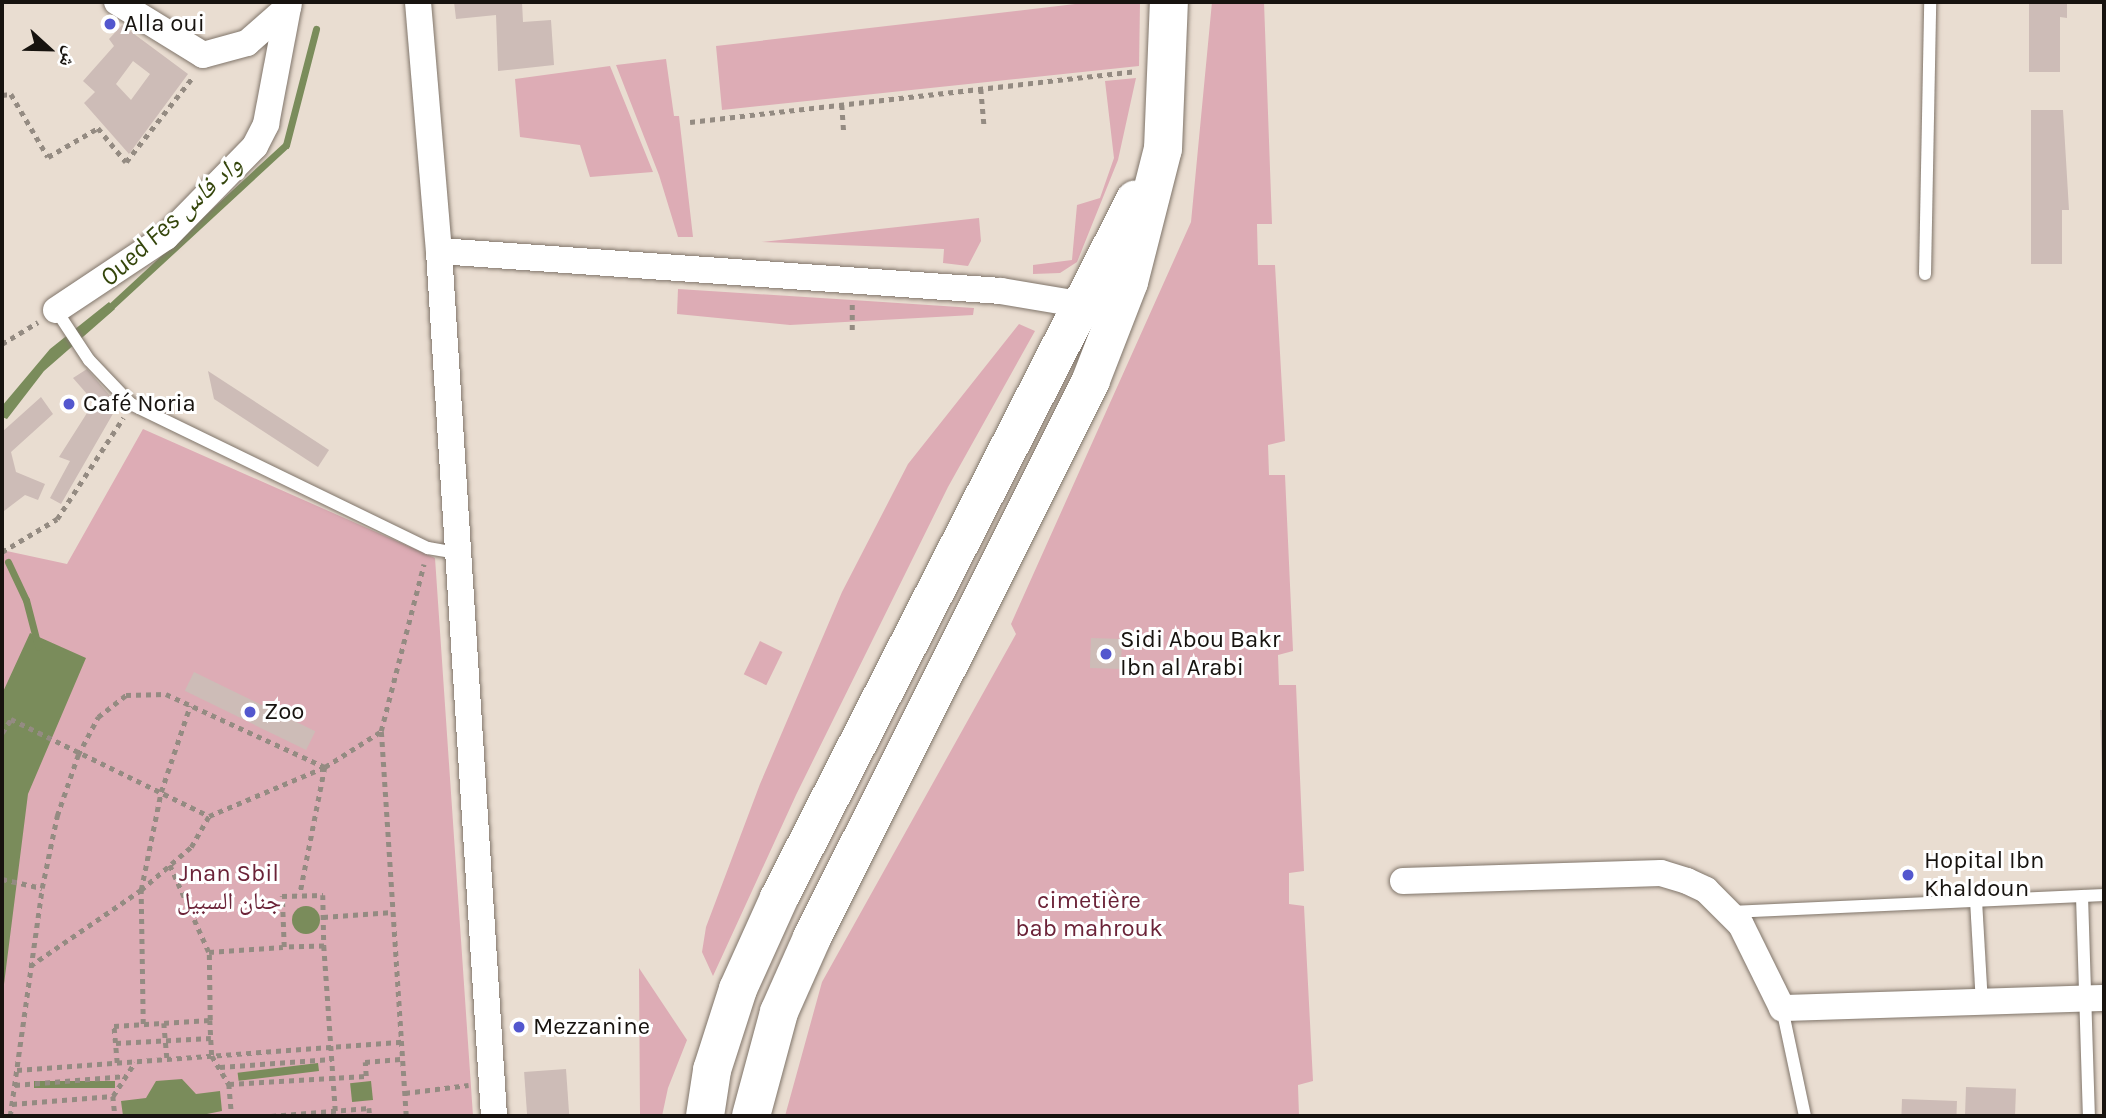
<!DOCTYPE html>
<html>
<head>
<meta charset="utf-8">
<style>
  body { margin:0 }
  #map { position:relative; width:2106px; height:1118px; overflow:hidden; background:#e9ddd1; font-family:Karla,"Noto Naskh Arabic",sans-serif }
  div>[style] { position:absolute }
  .green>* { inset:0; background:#ddacb5; transform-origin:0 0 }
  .water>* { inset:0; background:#7a8c5b; transform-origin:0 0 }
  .round { border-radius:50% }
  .stream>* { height:7px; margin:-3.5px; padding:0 3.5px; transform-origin:3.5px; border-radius:3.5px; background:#7a8c5b }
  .building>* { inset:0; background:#cdbcb7; transform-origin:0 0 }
  .path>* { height:4.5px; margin-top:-2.25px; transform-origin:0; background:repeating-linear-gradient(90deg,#948b82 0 5px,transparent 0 10px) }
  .roads { filter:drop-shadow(0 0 2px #80756a) drop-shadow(0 0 2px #80756a) }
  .lane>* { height:12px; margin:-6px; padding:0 6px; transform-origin:6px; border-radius:6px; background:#fff }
  .street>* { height:26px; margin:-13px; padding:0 13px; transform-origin:13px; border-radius:13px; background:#fff }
  .primary>* { height:38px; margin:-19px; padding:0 19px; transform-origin:19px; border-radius:19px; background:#fff }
  .dots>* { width:19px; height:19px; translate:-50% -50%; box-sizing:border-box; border:4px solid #fff; border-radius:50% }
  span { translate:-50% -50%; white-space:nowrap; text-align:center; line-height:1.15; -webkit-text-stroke:6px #fff; paint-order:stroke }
  .poi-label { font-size:24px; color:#17130f }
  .left { translate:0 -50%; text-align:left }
  .park-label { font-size:24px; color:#6b2338 }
  .water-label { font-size:26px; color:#35460c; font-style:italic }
  .frame { position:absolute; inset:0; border:4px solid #17130f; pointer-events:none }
  .north { position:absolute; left:14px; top:14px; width:70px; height:70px; -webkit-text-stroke:5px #fff; paint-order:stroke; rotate:112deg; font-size:19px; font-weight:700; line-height:28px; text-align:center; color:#17130f }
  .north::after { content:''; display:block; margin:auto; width:24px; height:32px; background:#17130f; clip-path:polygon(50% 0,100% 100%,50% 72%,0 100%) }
</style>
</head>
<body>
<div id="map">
  <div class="green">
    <i style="clip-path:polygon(1092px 2px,1140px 2px,1139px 66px,722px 110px,716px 46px)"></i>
    <i style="clip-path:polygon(1212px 2px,1264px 2px,1272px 224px,1257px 224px,1258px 265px,1275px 265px,1285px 441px,1268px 445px,1269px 475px,1285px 475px,1293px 651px,1278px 655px,1279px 685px,1296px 685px,1304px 871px,1289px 873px,1289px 904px,1304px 906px,1313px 1081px,1298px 1085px,1299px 1116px,785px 1116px,822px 982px,1016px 634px,1011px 624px,1191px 222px)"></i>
    <i style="clip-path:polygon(666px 59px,674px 116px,679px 116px,693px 237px,678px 237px,659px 175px,616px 65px)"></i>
    <i style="clip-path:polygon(610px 66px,653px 172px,590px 177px,580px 145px,520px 137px,515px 79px)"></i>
    <i style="clip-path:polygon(1136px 78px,1118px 160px,1077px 262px,1060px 273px,1033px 274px,1033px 265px,1072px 260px,1077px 205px,1100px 198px,1114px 158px,1105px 81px)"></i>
    <i style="clip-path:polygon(979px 218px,981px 241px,968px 266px,943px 263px,944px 249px,761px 242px)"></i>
    <i style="clip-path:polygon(678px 289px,852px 300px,974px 308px,973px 315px,790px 325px,677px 314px)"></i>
    <i style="clip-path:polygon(1019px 324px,1035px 331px,948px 487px,796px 795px,713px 976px,702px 952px,706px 927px,760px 784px,842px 592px,908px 464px)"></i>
    <i style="clip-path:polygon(143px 429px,435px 558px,473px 1116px,2px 1116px,2px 550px,67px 564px)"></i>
    <i style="left:760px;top:641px;width:25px;height:37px;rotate:26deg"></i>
    <i style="clip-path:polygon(639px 968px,687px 1040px,668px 1088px,662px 1116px,640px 1116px)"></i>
  </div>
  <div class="water">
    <i style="clip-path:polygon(109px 302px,115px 309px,44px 371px,7px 419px,2px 417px,2px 406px,50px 349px)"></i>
    <i style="clip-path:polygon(30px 633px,86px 658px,28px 794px,2px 1000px,2px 694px)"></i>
    <i class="round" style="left:292px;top:906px;width:28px;height:28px"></i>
    <i style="left:318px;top:1063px;width:8px;height:81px;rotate:83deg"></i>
    <i style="clip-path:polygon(182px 1079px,196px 1094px,220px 1091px,222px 1111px,197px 1116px,123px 1116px,121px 1101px,146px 1098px,156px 1081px)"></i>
    <i style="left:115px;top:1081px;width:7px;height:81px;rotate:90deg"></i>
    <i style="left:371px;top:1081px;width:19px;height:21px;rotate:84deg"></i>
  </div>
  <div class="stream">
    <i style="left:107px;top:310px;width:243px;rotate:-42.7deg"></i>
    <i style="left:286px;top:145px;width:120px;rotate:-75.5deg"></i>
    <i style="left:8px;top:562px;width:42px;rotate:64.7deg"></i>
    <i style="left:26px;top:600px;width:48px;rotate:75.4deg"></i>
  </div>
  <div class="building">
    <i style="clip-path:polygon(454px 2px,522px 2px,523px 22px,551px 20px,554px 65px,498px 71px,496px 15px,456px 19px)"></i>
    <i style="clip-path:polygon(2029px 2px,2067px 2px,2067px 18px,2060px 17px,2060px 72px,2029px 72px)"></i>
    <i style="clip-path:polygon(evenodd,122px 25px,188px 74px,129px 154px,84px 103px,95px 92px,83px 81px,114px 46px,109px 39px,122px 25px,133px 61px,150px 74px,131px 100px,116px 84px,133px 61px)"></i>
    <i style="clip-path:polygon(2031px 110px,2063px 110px,2069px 210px,2062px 210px,2062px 264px,2031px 264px)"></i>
    <i style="clip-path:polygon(87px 369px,118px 405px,61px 504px,50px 498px,70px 461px,59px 457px,94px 402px,73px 378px)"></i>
    <i style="clip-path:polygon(208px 371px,329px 450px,318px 467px,214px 399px)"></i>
    <i style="clip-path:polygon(41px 397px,53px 414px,11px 452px,16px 472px,45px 484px,38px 500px,25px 495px,4px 511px,2px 432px)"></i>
    <i style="left:1091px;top:638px;width:31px;height:30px;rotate:2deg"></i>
    <i style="left:194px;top:672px;width:135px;height:21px;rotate:26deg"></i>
    <i style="clip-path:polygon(2100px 710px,2104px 710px,2104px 772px,2102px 772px)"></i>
    <i style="left:566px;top:1069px;width:47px;height:42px;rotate:86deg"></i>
    <i style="left:1966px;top:1087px;width:50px;height:29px;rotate:2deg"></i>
    <i style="left:1902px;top:1099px;width:55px;height:17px;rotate:2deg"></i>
  </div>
  <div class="path">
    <i style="left:981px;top:89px;width:36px;rotate:85deg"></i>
    <i style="left:2px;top:95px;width:9px;rotate:-6deg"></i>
    <i style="left:11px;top:94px;width:73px;rotate:59.6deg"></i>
    <i style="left:48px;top:157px;width:58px;rotate:-30.1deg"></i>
    <i style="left:98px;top:128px;width:44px;rotate:50.5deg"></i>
    <i style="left:126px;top:162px;width:108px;rotate:-51.8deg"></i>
    <i style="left:842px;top:105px;width:27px;rotate:86deg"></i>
    <i style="left:690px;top:122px;width:448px;rotate:-6.5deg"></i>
    <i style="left:852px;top:330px;width:26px;rotate:-90deg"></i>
    <i style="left:2px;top:344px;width:42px;rotate:-31.4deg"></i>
    <i style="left:2px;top:552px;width:64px;rotate:-31deg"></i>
    <i style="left:57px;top:519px;width:121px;rotate:-56.8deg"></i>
    <i style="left:2px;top:733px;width:17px;rotate:-57deg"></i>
    <i style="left:11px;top:719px;width:220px;rotate:26.1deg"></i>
    <i style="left:170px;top:865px;width:95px;rotate:65.9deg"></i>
    <i style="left:2px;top:879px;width:41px;rotate:12.7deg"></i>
    <i style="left:323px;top:895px;width:51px;rotate:88.9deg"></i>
    <i style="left:324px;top:946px;width:40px;rotate:178.6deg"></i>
    <i style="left:284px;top:947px;width:51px;rotate:-92.2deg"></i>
    <i style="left:282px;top:896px;width:41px;rotate:-1.4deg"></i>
    <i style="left:323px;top:917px;width:70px;rotate:-4.1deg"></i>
    <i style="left:324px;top:946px;width:170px;rotate:86deg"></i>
    <i style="left:30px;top:966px;width:135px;rotate:-34.4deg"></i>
    <i style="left:141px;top:890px;width:66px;rotate:-40.7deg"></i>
    <i style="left:191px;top:847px;width:36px;rotate:-60deg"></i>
    <i style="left:209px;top:816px;width:126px;rotate:-22.9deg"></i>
    <i style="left:325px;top:767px;width:65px;rotate:-32.5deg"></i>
    <i style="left:210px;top:1020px;width:68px;rotate:-90.8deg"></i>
    <i style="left:209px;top:952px;width:74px;rotate:-3.9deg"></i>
    <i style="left:164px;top:1023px;width:37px;rotate:85deg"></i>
    <i style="left:143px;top:1024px;width:134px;rotate:-90.9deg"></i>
    <i style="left:141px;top:890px;width:100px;rotate:-78.5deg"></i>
    <i style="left:161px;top:792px;width:91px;rotate:-71.4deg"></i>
    <i style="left:116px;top:1043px;width:95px;rotate:-3deg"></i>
    <i style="left:117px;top:1063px;width:37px;rotate:-95deg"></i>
    <i style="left:114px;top:1026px;width:96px;rotate:-3.6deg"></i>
    <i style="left:210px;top:1020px;width:36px;rotate:87deg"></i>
    <i style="left:212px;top:1056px;width:33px;rotate:59deg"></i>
    <i style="left:229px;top:1084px;width:32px;rotate:85deg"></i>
    <i style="left:220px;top:1067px;width:112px;rotate:-4.1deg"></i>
    <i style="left:17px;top:1070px;width:386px;rotate:-4.2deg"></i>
    <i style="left:229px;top:1084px;width:137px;rotate:-3.3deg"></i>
    <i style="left:366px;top:1076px;width:14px;rotate:-94deg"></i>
    <i style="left:365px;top:1062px;width:38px;rotate:-5deg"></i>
    <i style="left:15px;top:1085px;width:111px;rotate:-4.6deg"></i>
    <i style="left:405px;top:1093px;width:64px;rotate:-7.1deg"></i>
    <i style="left:113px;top:1096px;width:20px;rotate:84deg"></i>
    <i style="left:12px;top:1104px;width:101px;rotate:-4.5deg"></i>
    <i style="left:113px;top:1096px;width:40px;rotate:-57.1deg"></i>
    <i style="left:10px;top:1116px;width:230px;rotate:-82deg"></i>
    <i style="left:42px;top:888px;width:74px;rotate:-78.2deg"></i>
    <i style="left:57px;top:816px;width:65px;rotate:-71deg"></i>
    <i style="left:78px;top:755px;width:43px;rotate:-62.2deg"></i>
    <i style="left:98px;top:717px;width:36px;rotate:-38deg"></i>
    <i style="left:126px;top:695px;width:40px;rotate:-1.4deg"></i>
    <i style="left:166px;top:694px;width:175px;rotate:24.7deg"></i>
    <i style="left:325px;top:767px;width:130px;rotate:101.1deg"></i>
    <i style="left:271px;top:1116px;width:98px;rotate:-4.7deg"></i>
    <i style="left:369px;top:1108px;width:8px;rotate:83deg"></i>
    <i style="left:406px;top:1116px;width:386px;rotate:-93.7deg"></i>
    <i style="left:381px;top:731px;width:172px;rotate:-75.6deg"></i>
  </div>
  <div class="roads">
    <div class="lane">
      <i style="left:1925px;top:274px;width:272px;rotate:-88.9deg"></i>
      <i style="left:56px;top:310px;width:60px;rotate:56.6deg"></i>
      <i style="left:89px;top:360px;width:61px;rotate:46.3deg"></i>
      <i style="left:131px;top:404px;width:330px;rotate:25.9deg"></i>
      <i style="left:428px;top:548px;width:27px;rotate:10deg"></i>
      <i style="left:2082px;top:896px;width:220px;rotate:88.2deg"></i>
      <i style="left:1976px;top:900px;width:103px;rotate:86.7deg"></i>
      <i style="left:1731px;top:912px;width:373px;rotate:-2.6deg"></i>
      <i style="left:1782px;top:1008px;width:110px;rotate:78deg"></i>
    </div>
    <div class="street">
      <i style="left:117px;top:2px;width:101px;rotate:31.6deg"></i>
      <i style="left:203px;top:55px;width:46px;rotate:-15.3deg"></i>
      <i style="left:247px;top:43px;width:55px;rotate:-41.3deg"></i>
      <i style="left:418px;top:2px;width:250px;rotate:85.2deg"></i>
      <i style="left:56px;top:310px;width:132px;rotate:-33.6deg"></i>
      <i style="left:166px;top:237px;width:127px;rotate:-45.6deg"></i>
      <i style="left:255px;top:146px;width:25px;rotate:-63deg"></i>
      <i style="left:266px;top:124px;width:124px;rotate:-79.3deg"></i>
      <i style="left:1403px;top:881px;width:258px;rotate:-1.8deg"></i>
      <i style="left:1661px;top:873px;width:27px;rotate:17deg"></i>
      <i style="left:1687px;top:881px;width:21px;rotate:25deg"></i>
      <i style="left:1706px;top:890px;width:49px;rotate:45deg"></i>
      <i style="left:1741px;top:925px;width:93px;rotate:63.7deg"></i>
      <i style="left:1782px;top:1008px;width:322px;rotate:-1.8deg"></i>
      <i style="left:494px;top:1116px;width:867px;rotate:-93.64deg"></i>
      <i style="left:439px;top:251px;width:563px;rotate:4.07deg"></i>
      <i style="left:1001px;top:291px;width:78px;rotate:9.6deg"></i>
    </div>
    <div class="primary">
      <i style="left:705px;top:1116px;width:47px;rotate:-81.3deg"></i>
      <i style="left:712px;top:1070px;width:85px;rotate:-72.2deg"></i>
      <i style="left:738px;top:989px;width:100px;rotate:-65.7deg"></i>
      <i style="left:779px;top:898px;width:784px;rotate:-62.98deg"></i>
      <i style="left:751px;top:1116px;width:108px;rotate:-74.9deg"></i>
      <i style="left:779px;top:1012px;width:81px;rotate:-66deg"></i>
      <i style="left:812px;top:938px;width:624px;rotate:-63.43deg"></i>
      <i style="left:1091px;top:380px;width:105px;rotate:-68.8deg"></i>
      <i style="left:1129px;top:282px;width:137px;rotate:-75.7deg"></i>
      <i style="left:1163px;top:149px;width:147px;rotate:-87.7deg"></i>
    </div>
  </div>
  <div class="dots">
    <i style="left:110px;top:24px;background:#5357ce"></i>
    <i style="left:69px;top:404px;background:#5357ce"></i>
    <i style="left:1106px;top:654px;background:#5357ce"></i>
    <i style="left:250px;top:712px;background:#5357ce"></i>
    <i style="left:1908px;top:875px;background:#5357ce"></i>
    <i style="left:519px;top:1027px;background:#5357ce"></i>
  </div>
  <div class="poi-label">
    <span class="left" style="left:124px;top:24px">Alla oui</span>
    <span class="left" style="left:83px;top:404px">Café Noria</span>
    <span class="left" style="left:1120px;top:654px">Sidi Abou Bakr<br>Ibn al Arabi</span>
    <span class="left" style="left:264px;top:712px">Zoo</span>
    <span class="left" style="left:1924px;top:875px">Hopital Ibn<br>Khaldoun</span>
    <span class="left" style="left:533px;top:1027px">Mezzanine</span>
  </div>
  <div class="park-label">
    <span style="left:229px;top:888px">Jnan Sbil<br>جنان السبيل</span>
    <span style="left:1089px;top:915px">cimetière<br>bab mahrouk</span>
  </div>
  <div class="water-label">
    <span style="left:171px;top:221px;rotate:-42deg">Oued Fes واد فاس</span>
  </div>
  <div class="frame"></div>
  <div class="north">ش</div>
</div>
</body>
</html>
